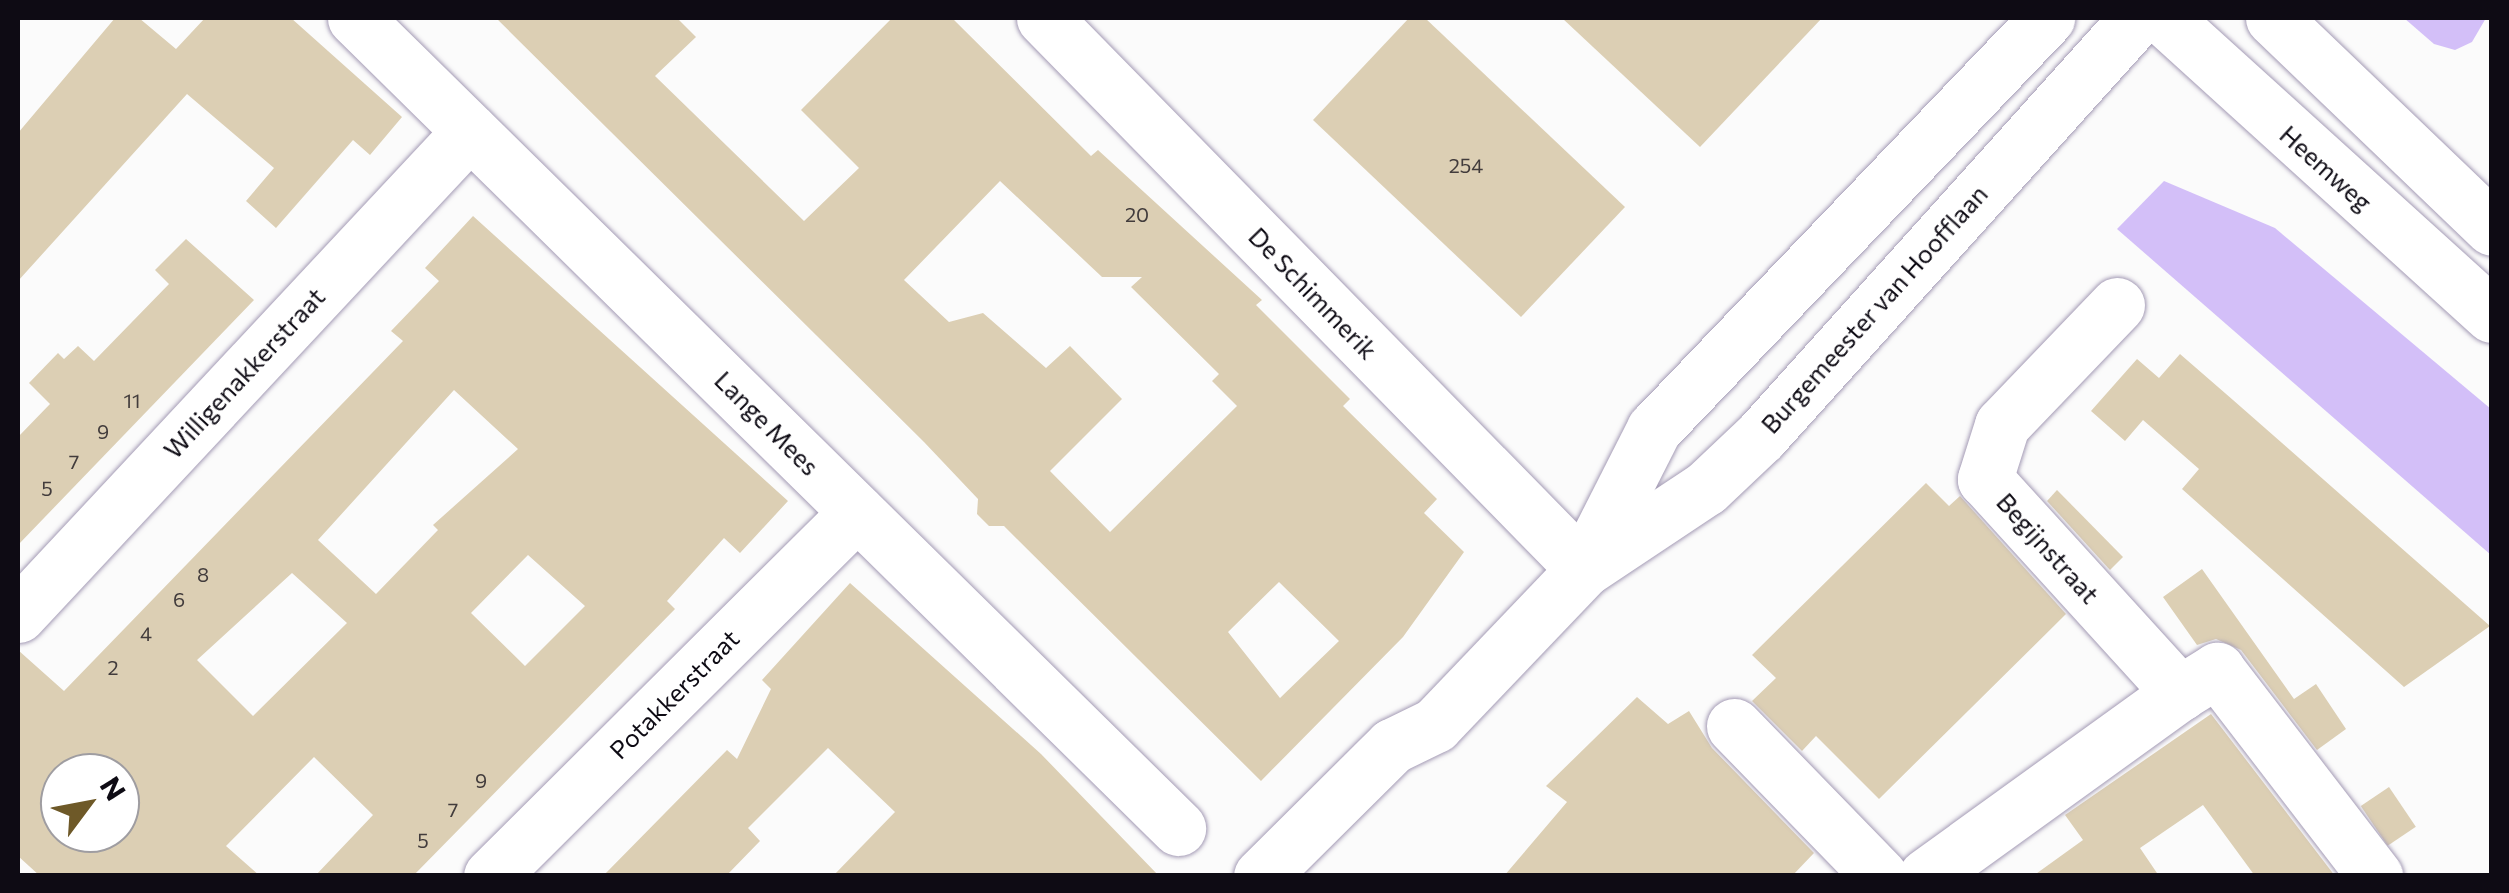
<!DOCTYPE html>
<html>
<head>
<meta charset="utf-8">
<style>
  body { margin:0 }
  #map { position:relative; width:2509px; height:893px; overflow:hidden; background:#fbfbfb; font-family:Commissioner,sans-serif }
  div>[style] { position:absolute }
  .green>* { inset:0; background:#d3bff8 }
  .building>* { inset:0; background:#dccfb4; transform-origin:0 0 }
  .roads { filter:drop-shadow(0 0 2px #a49bb5) drop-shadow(0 0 2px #a49bb5) }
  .minor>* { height:55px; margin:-27.5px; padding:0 27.5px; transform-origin:27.5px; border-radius:27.5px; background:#fff }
  .major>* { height:55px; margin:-27.5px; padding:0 27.5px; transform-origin:27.5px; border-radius:27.5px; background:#fff }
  span { translate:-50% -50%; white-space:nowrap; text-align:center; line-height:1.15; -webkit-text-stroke:10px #fff; paint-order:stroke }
  .number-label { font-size:20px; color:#423c3c }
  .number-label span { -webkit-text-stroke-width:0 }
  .street-label { font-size:25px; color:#0e0b14 }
  .frame { position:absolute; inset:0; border:20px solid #0e0b14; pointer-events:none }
  .north { position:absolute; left:40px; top:753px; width:100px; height:100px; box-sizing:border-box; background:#fff; border:2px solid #9f9da1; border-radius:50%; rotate:58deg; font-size:28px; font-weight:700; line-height:40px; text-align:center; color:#0e0b14 }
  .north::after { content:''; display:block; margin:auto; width:35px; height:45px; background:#6e5928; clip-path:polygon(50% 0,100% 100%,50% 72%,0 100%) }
</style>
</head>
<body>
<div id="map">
  <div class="green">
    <i style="clip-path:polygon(2404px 18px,2486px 18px,2472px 42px,2455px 50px,2434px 44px)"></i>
    <i style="clip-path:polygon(2164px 181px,2275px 228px,2491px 409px,2491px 555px,2117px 229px)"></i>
  </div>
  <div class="building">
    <i style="clip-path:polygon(115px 18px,139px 18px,176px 49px,205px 18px,291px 18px,402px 117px,370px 155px,353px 140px,276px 228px,246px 201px,274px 168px,187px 94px,18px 281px,18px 133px)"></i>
    <i style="clip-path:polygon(evenodd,496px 18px,677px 18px,696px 37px,655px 76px,804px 221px,859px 168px,801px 110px,892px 18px,952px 18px,1091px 156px,1098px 150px,1262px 300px,1256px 305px,1350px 399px,1343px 406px,1437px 499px,1424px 513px,1464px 552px,1403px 637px,1261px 781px,1004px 526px,989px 526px,977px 514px,978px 499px,924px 442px,496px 18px,1000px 181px,1102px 277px,1142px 277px,1131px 287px,1219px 374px,1212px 381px,1237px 406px,1110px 532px,1050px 471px,1122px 399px,1070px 346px,1046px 368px,983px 313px,949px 322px,904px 280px,1000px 181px,496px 18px,1279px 582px,1339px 641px,1280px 698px,1228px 632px,1279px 582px)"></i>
    <i style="clip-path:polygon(1409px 18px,1425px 18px,1625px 207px,1521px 317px,1313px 120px)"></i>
    <i style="clip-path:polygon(1562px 18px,1822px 18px,1700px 147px)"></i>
    <i style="clip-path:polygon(evenodd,473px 216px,788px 501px,740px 553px,724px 538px,667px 601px,675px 609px,413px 876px,315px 876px,373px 815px,314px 757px,226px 846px,260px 876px,40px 876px,18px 856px,18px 650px,64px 691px,403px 341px,391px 331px,439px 281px,425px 268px,473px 216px,454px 390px,518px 449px,433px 525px,438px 530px,376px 594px,318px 540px,454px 390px,473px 216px,528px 555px,585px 606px,525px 666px,471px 613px,528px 555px,473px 216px,292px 573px,347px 623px,253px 716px,197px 660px,292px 573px,473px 216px,60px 773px,120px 773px,120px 833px,60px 833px,60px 773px)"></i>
    <i style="clip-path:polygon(186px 239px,254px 300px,18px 545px,18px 437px,50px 404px,29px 383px,58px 353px,64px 359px,78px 346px,94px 361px,169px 284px,155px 270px)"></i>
    <i style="clip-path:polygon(2180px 354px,2233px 400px,2490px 626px,2404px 687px,2182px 489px,2199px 469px,2143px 420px,2125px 441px,2091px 411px,2137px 359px,2159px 378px)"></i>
    <i style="clip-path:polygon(1926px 483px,1949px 506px,1960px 496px,2066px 614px,1879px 799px,1816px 736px,1802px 751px,1752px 701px,1776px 678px,1752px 655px)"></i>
    <i style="clip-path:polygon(2057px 490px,2123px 557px,2110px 570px,2047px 501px)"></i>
    <i style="clip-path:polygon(2202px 569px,2294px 699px,2316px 684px,2346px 729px,2317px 750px,2241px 650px,2216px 639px,2197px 645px,2163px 597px)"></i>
    <i style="clip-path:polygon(850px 583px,1041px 754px,1159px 876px,833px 876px,895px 812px,828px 748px,748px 828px,760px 841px,726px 876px,603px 876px,727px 750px,737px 759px,771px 689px,762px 680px)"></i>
    <i style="clip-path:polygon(1637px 697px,1668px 724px,1689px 711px,1712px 748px,1814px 853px,1792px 876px,1504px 876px,1567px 802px,1546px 786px)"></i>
    <i style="clip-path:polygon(2211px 714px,2335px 876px,2255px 876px,2203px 805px,2140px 848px,2159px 876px,2033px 876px,2083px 840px,2065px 815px)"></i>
    <i style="left:2389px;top:787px;width:48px;height:34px;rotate:56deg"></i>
  </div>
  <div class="roads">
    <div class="minor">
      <i style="left:355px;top:18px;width:1155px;rotate:44.54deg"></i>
      <i style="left:1044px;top:18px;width:771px;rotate:45.58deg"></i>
      <i style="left:2117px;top:305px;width:166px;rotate:133.8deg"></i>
      <i style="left:2002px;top:425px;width:57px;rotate:107.5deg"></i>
      <i style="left:1985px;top:479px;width:290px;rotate:47.7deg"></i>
      <i style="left:2180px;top:693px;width:44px;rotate:-31.9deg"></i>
      <i style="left:2217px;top:670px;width:260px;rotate:52.5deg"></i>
      <i style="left:18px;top:615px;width:662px;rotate:-46.96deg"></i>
      <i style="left:1734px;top:726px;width:209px;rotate:45.8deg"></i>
      <i style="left:491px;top:876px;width:516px;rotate:-44.84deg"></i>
      <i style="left:1926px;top:876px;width:313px;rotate:-35.8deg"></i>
    </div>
    <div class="major">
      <i style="left:2164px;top:18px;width:442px;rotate:42.2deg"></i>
      <i style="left:2273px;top:18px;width:303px;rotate:43.8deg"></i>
      <i style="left:1585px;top:565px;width:153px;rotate:-63.1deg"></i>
      <i style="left:1654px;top:429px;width:569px;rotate:-46.28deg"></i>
      <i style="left:1261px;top:876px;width:185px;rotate:-44.8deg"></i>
      <i style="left:1392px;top:746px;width:48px;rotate:-26deg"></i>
      <i style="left:1435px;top:725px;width:216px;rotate:-46.3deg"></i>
      <i style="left:1584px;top:569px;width:146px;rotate:-33.6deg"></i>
      <i style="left:1706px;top:488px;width:76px;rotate:-43.4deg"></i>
      <i style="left:1761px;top:436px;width:562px;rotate:-48.03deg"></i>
    </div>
  </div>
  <div class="number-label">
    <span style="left:1466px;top:165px">254</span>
    <span style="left:1137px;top:214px">20</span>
    <span style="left:132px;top:400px">11</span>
    <span style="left:103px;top:431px">9</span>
    <span style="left:74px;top:461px">7</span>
    <span style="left:47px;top:488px">5</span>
    <span style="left:203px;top:574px">8</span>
    <span style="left:179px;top:599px">6</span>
    <span style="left:146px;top:633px">4</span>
    <span style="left:113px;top:667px">2</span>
    <span style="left:481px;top:780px">9</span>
    <span style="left:453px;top:809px">7</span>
    <span style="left:423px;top:840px">5</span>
  </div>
  <div class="street-label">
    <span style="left:2326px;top:168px;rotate:42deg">Heemweg</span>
    <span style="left:1313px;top:293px;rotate:46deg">De Schimmerik</span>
    <span style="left:1874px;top:309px;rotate:-48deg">Burgemeester van Hoofflaan</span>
    <span style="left:244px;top:373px;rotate:-47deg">Willigenakkerstraat</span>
    <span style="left:767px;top:423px;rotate:45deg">Lange Mees</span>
    <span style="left:2048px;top:548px;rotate:48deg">Begijnstraat</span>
    <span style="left:674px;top:694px;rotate:-45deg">Potakkerstraat</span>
  </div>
  <div class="frame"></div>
  <div class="north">N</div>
</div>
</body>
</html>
